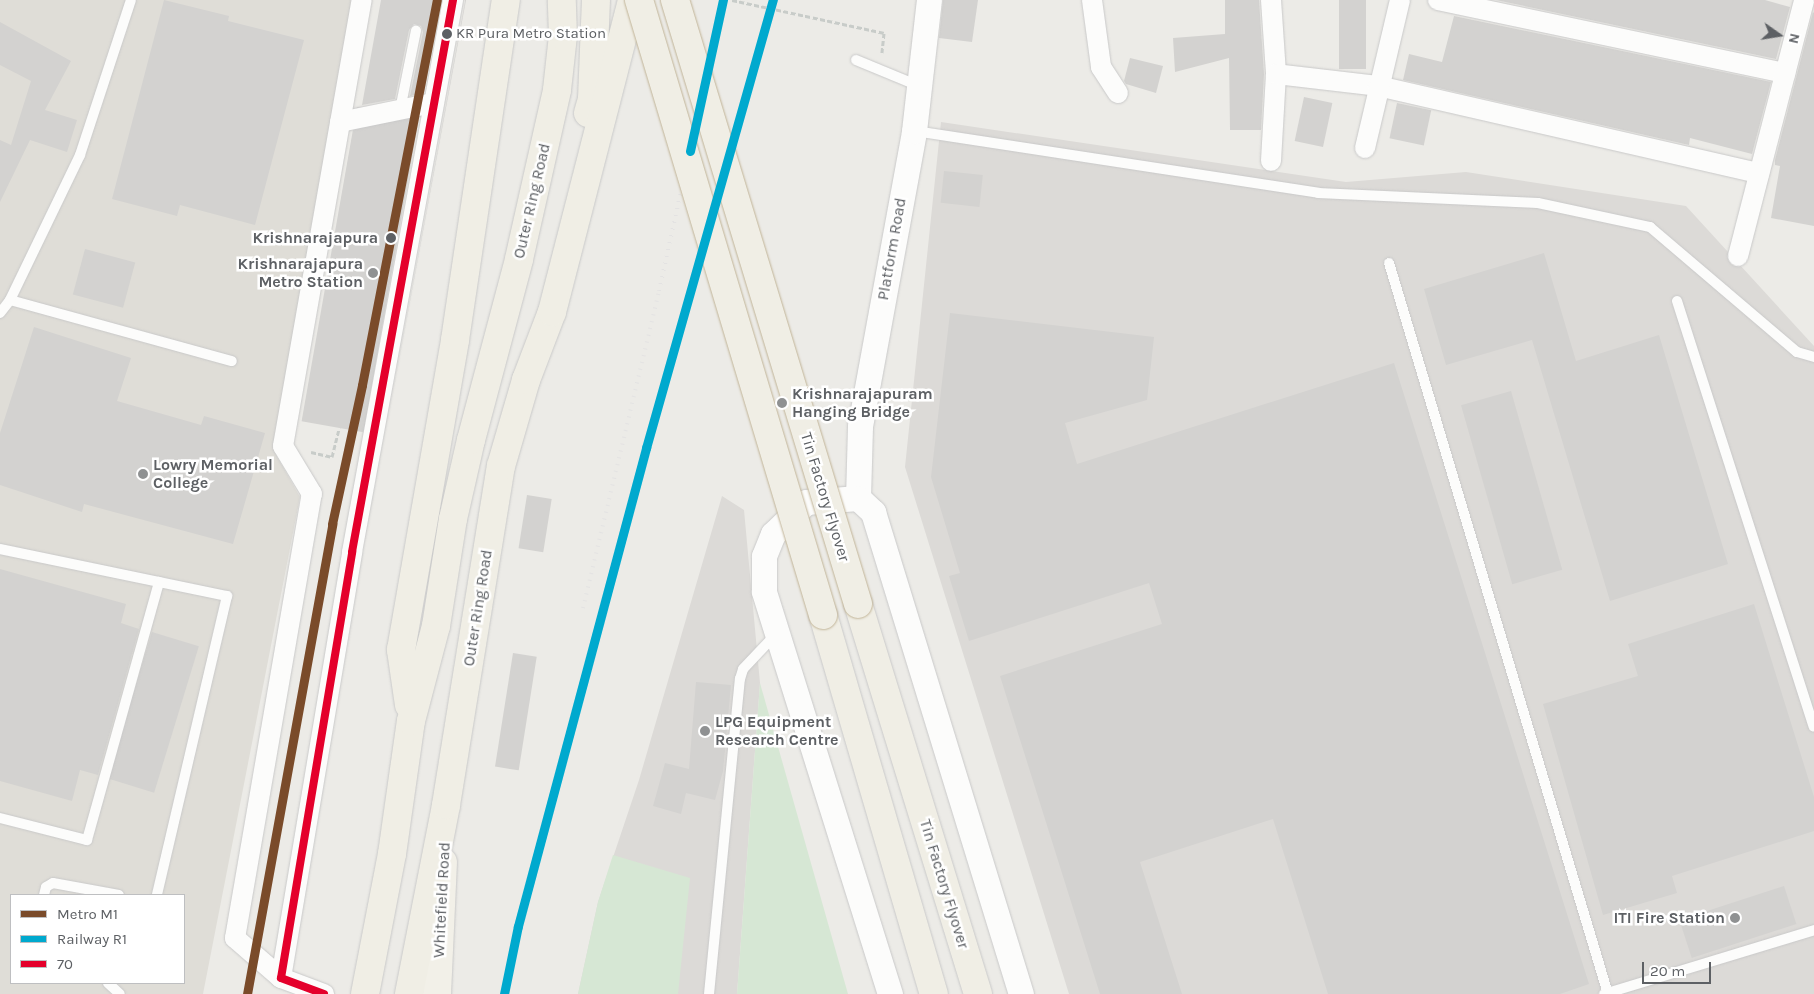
<!DOCTYPE html>
<html>
<head>
<meta charset="utf-8">
<style>
  body { margin:0 }
  #map { position:relative; width:1814px; height:994px; overflow:hidden; background:#ecebe7; font-family:Karla,sans-serif }
  div>[style] { position:absolute }
  .industrial>* { inset:0; background:#dcdad7 }
  .education>* { inset:0; background:#dfddd7 }
  .green>* { inset:0; background:#d6e7d4 }
  .building>* { inset:0; background:#d3d2d0; transform-origin:0 0 }
  .path>* { height:3px; margin-top:-1.5px; transform-origin:0; background:repeating-linear-gradient(90deg,#c8ccc9 0 5px,transparent 0 7.5px) }
  .roads { filter:drop-shadow(0 0 1px #c9c9c9) drop-shadow(0 0 1px #c9c9c9) }
  .service>* { height:10px; margin:-5px; padding:0 5px; transform-origin:5px; border-radius:5px; background:#fcfcfb }
  .minor>* { height:20px; margin:-10px; padding:0 10px; transform-origin:10px; border-radius:10px; background:#fcfcfb }
  .tertiary>* { height:25px; margin:-12.5px; padding:0 12.5px; transform-origin:12.5px; border-radius:12.5px; background:#fcfcfb }
  .primary>* { height:28px; margin:-14px; padding:0 14px; transform-origin:14px; border-radius:14px; background:#f2f0e8 }
  .trunk>* { height:28px; margin:-14px; padding:0 14px; transform-origin:14px; border-radius:14px; background:#f0eee5 }
  .rail>* { height:4px; margin-top:-2px; transform-origin:0; background:repeating-linear-gradient(90deg,#e3e2e2 0 1px,transparent 0 7px) }
  .bridges { filter:drop-shadow(0 0 1px #c1b497) drop-shadow(0 0 1px #c1b497) }
  .trunk-bridge>* { height:28px; margin:-14px; padding:0 14px; transform-origin:14px; border-radius:14px; background:#f0eee5 }
  .bus-1>* { height:8px; margin:-4px; padding:0 4px; transform-origin:4px; border-radius:4px; background:#e4002b }
  .rail-1>* { height:9px; margin:-4.5px; padding:0 4.5px; transform-origin:4.5px; border-radius:4.5px; background:#00a9ce }
  .metro-1>* { height:9px; margin:-4.5px; padding:0 4.5px; transform-origin:4.5px; border-radius:4.5px; background:#7a4b2a }
  .dots>* { width:14px; height:14px; translate:-50% -50%; box-sizing:border-box; border:2px solid #fff; border-radius:50% }
  span { translate:-50% -50%; white-space:nowrap; text-align:center; line-height:1.15; -webkit-text-stroke:5px #fff; paint-order:stroke }
  .bus-label { font-size:15px; color:#5d6064 }
  .left { translate:0 -50%; text-align:left }
  .street-label { font-size:16px; color:#5d6064 }
  .stop-label { font-size:16px; color:#5d6064; font-weight:700 }
  .right { translate:-100% -50%; text-align:right }
  .poi-label { font-size:16px; color:#5d6064; font-weight:700 }
  .legend { position:absolute; left:10px; top:894px; width:175px; height:90px; box-sizing:border-box; background:#fff; border:1px solid #bebfc1; margin:0; padding:6px 9px; list-style:none; font-size:15px; color:#5d6064 }
  .legend li { display:flex; align-items:center; gap:10px; height:25px }
  .legend b { width:25px; border:1px solid #bebfc1 }
  .north { position:absolute; left:1754px; top:10px; width:50px; height:50px; -webkit-text-stroke:4px #fff; paint-order:stroke; rotate:103deg; font-size:14px; font-weight:700; line-height:20px; text-align:center; color:#5d6064 }
  .north::after { content:''; display:block; margin:auto; width:18px; height:22px; background:#5d6064; clip-path:polygon(50% 0,100% 100%,50% 72%,0 100%) }
  .scale { position:absolute; left:1642px; top:962px; width:69px; height:22px; box-sizing:border-box; border:2px solid #5d6064; border-top:0; padding-left:6px; font-size:15px; line-height:18px; white-space:nowrap; color:#5d6064; -webkit-text-stroke:4px #fff; paint-order:stroke }
</style>
</head>
<body>
<div id="map">
  <div class="industrial">
    <i style="clip-path:polygon(941px 122px,1346px 182px,1466px 172px,1686px 206px,1814px 346px,1814px 994px,1069px 994px,905px 467px)"></i>
    <i style="clip-path:polygon(722px 496px,744px 510px,760px 683px,737px 994px,578px 994px,598px 902px,639px 780px)"></i>
  </div>
  <div class="education">
    <i style="clip-path:polygon(evenodd,0 0,351px 0,334px 131px,274px 451px,300px 497px,203px 994px,0 994px,0 0,11px 895px,184px 895px,184px 983px,11px 983px,11px 895px)"></i>
  </div>
  <div class="green">
    <i style="clip-path:polygon(760px 683px,848px 994px,737px 994px)"></i>
    <i style="clip-path:polygon(613px 855px,690px 878px,678px 994px,578px 994px,598px 902px)"></i>
  </div>
  <div class="building">
    <i style="clip-path:polygon(164px 0,229px 16px,228px 21px,304px 40px,255px 225px,180px 205px,177px 216px,112px 199px)"></i>
    <i style="clip-path:polygon(381px 0,441px 0,424px 93px,410px 96px,423px 32px,421px 26px,414px 24px,409px 30px,395px 99px,362px 105px)"></i>
    <i style="clip-path:polygon(465px 0,466px 0,385px 436px,465px 2px)"></i>
    <i style="clip-path:polygon(943px 0,978px 0,972px 42px,939px 38px)"></i>
    <i style="clip-path:polygon(1225px 0,1259px 0,1264px 74px,1261px 130px,1230px 130px,1229px 58px,1175px 72px,1173px 38px,1225px 34px)"></i>
    <i style="left:1339px;top:0;width:27px;height:69px"></i>
    <i style="clip-path:polygon(1496px 0,1765px 0,1790px 7px,1776px 59px)"></i>
    <i style="clip-path:polygon(1813px 12px,1814px 13px,1814px 226px,1771px 218px,1780px 166px,1775px 165px,1775px 160px)"></i>
    <i style="clip-path:polygon(1454px 16px,1771px 82px,1752px 154px,1690px 138px,1689px 145px,1403px 80px,1409px 54px,1442px 62px)"></i>
    <i style="clip-path:polygon(0 22px,71px 61px,45px 110px,77px 120px,67px 152px,30px 140px,0 202px,0 140px,11px 145px,31px 81px,0 65px)"></i>
    <i style="clip-path:polygon(1130px 58px,1163px 66px,1156px 93px,1126px 84px,1124px 81px)"></i>
    <i style="left:1304px;top:97px;width:29px;height:45px;rotate:12deg"></i>
    <i style="left:1397px;top:103px;width:35px;height:36px;rotate:12deg"></i>
    <i style="left:419px;top:118px;width:319px;height:63px;rotate:100deg"></i>
    <i style="left:944px;top:171px;width:39px;height:32px;rotate:6deg"></i>
    <i style="left:85px;top:249px;width:52px;height:47px;rotate:15deg"></i>
    <i style="clip-path:polygon(1544px 253px,1576px 361px,1659px 335px,1728px 564px,1610px 601px,1532px 340px,1446px 365px,1424px 289px)"></i>
    <i style="clip-path:polygon(950px 313px,1154px 337px,1147px 400px,1065px 423px,1077px 464px,1394px 363px,1589px 984px,1560px 994px,1328px 994px,1273px 819px,1140px 862px,1182px 994px,1100px 994px,1000px 676px,1162px 624px,1149px 583px,969px 641px,949px 576px,960px 573px,931px 477px)"></i>
    <i style="clip-path:polygon(34px 327px,131px 358px,117px 401px,201px 425px,204px 416px,265px 433px,233px 544px,84px 504px,82px 512px,0 485px,0 433px)"></i>
    <i style="left:1511px;top:391px;width:186px;height:52px;rotate:74deg"></i>
    <i style="left:527px;top:495px;width:25px;height:54px;rotate:9deg"></i>
    <i style="clip-path:polygon(0 569px,126px 604px,121px 623px,139px 629px,98px 775px,80px 770px,72px 801px,0 781px)"></i>
    <i style="clip-path:polygon(1754px 604px,1814px 797px,1814px 831px,1672px 876px,1677px 893px,1603px 915px,1543px 704px,1638px 676px,1628px 644px)"></i>
    <i style="left:152px;top:632px;width:49px;height:153px;rotate:17deg"></i>
    <i style="left:513px;top:653px;width:24px;height:115px;rotate:9deg"></i>
    <i style="clip-path:polygon(696px 682px,731px 685px,723px 771px,715px 800px,686px 793px,681px 814px,653px 806px,665px 763px,689px 769px)"></i>
    <i style="left:1784px;top:886px;width:40px;height:110px;rotate:72deg"></i>
  </div>
  <div class="path">
    <i style="left:732px;top:0;width:156px;rotate:12.2deg"></i>
    <i style="left:884px;top:33px;width:20px;rotate:96deg"></i>
    <i style="left:311px;top:452px;width:22px;rotate:13deg"></i>
    <i style="left:332px;top:457px;width:30px;rotate:-76deg"></i>
  </div>
  <div class="roads">
    <div class="service">
      <i style="left:856px;top:60px;width:68px;rotate:22.4deg"></i>
      <i style="left:400px;top:110px;width:81px;rotate:-78.6deg"></i>
      <i style="left:915px;top:131px;width:408px;rotate:8.7deg"></i>
      <i style="left:1318px;top:193px;width:220px;rotate:2.6deg"></i>
      <i style="left:1538px;top:203px;width:115px;rotate:12.1deg"></i>
      <i style="left:1650px;top:227px;width:193px;rotate:40.4deg"></i>
      <i style="left:1797px;top:352px;width:18px;rotate:16deg"></i>
      <i style="left:1389px;top:263px;width:763px;rotate:73.32deg"></i>
      <i style="left:10px;top:300px;width:230px;rotate:15.4deg"></i>
      <i style="left:1677px;top:301px;width:447px;rotate:72.2deg"></i>
      <i style="left:0;top:313px;width:16px;rotate:-52deg"></i>
      <i style="left:10px;top:300px;width:161px;rotate:-64.2deg"></i>
      <i style="left:80px;top:155px;width:163px;rotate:-71.8deg"></i>
      <i style="left:0;top:549px;width:232px;rotate:11.7deg"></i>
      <i style="left:227px;top:596px;width:307px;rotate:103.2deg"></i>
      <i style="left:0;top:818px;width:90px;rotate:14.2deg"></i>
      <i style="left:87px;top:840px;width:268px;rotate:-74.4deg"></i>
      <i style="left:44px;top:895px;width:8px;rotate:-76deg"></i>
      <i style="left:46px;top:887px;width:8px;rotate:-30deg"></i>
      <i style="left:53px;top:883px;width:67px;rotate:10.3deg"></i>
      <i style="left:108px;top:983px;width:16px;rotate:43deg"></i>
      <i style="left:709px;top:994px;width:317px;rotate:-84.4deg"></i>
      <i style="left:740px;top:679px;width:10px;rotate:-73deg"></i>
      <i style="left:743px;top:669px;width:48px;rotate:-46.7deg"></i>
      <i style="left:1604px;top:994px;width:220px;rotate:-16.9deg"></i>
    </div>
    <div class="minor">
      <i style="left:1092px;top:0;width:68px;rotate:82.3deg"></i>
      <i style="left:1101px;top:67px;width:31px;rotate:57deg"></i>
      <i style="left:1271px;top:0;width:74px;rotate:86.1deg"></i>
      <i style="left:1276px;top:74px;width:87px;rotate:93.3deg"></i>
      <i style="left:1438px;top:0;width:355px;rotate:11.9deg"></i>
      <i style="left:1276px;top:74px;width:103px;rotate:6.7deg"></i>
      <i style="left:1378px;top:86px;width:391px;rotate:12.9deg"></i>
      <i style="left:340px;top:122px;width:95px;rotate:-11.5deg"></i>
      <i style="left:1365px;top:148px;width:152px;rotate:-76.7deg"></i>
      <i style="left:1738px;top:256px;width:264px;rotate:-75.5deg"></i>
      <i style="left:281px;top:978px;width:61px;rotate:-139deg"></i>
      <i style="left:235px;top:938px;width:451px;rotate:-80.2deg"></i>
      <i style="left:312px;top:494px;width:56px;rotate:-121.1deg"></i>
      <i style="left:283px;top:446px;width:453px;rotate:-80deg"></i>
      <i style="left:324px;top:994px;width:46px;rotate:-159.6deg"></i>
      <i style="left:281px;top:978px;width:432px;rotate:-80.5deg"></i>
      <i style="left:352px;top:552px;width:561px;rotate:-79.63deg"></i>
    </div>
    <div class="tertiary">
      <i style="left:858px;top:498px;width:72px;rotate:-88.4deg"></i>
      <i style="left:860px;top:426px;width:300px;rotate:-79.6deg"></i>
      <i style="left:914px;top:131px;width:132px;rotate:-83.5deg"></i>
      <i style="left:890px;top:994px;width:422px;rotate:-107.4deg"></i>
      <i style="left:764px;top:591px;width:35px;rotate:-90deg"></i>
      <i style="left:764px;top:556px;width:24px;rotate:-68deg"></i>
      <i style="left:773px;top:534px;width:46px;rotate:-44.1deg"></i>
      <i style="left:806px;top:502px;width:52px;rotate:-4.4deg"></i>
      <i style="left:858px;top:498px;width:21px;rotate:43deg"></i>
      <i style="left:873px;top:512px;width:504px;rotate:72.93deg"></i>
    </div>
    <div class="primary">
      <i style="left:437px;top:994px;width:132px;rotate:-87.4deg"></i>
    </div>
    <div class="trunk">
      <i style="left:588px;top:113px;width:15px;rotate:-74deg"></i>
      <i style="left:592px;top:99px;width:99px;rotate:-87.7deg"></i>
      <i style="left:858px;top:604px;width:408px;rotate:72.9deg"></i>
      <i style="left:823px;top:615px;width:395px;rotate:73.7deg"></i>
      <i style="left:409px;top:705px;width:56px;rotate:-98.3deg"></i>
      <i style="left:401px;top:650px;width:315px;rotate:-80.1deg"></i>
      <i style="left:455px;top:340px;width:344px;rotate:-81.5deg"></i>
      <i style="left:365px;top:994px;width:143px;rotate:-79.1deg"></i>
      <i style="left:392px;top:854px;width:134px;rotate:-81.9deg"></i>
      <i style="left:411px;top:721px;width:98px;rotate:-75.3deg"></i>
      <i style="left:436px;top:626px;width:108px;rotate:-81deg"></i>
      <i style="left:453px;top:519px;width:81px;rotate:-77.2deg"></i>
      <i style="left:471px;top:440px;width:187px;rotate:-75.1deg"></i>
      <i style="left:519px;top:259px;width:173px;rotate:-77.3deg"></i>
      <i style="left:557px;top:90px;width:54px;rotate:-83.7deg"></i>
      <i style="left:563px;top:36px;width:36px;rotate:-92deg"></i>
      <i style="left:409px;top:994px;width:193px;rotate:-78.9deg"></i>
      <i style="left:446px;top:805px;width:343px;rotate:-80.8deg"></i>
      <i style="left:501px;top:466px;width:90px;rotate:-73.8deg"></i>
      <i style="left:526px;top:380px;width:73px;rotate:-69.1deg"></i>
      <i style="left:552px;top:312px;width:322px;rotate:-75.6deg"></i>
    </div>
  </div>
  <div class="rail">
    <i style="left:583px;top:608px;width:326px;rotate:-76.5deg"></i>
    <i style="left:659px;top:291px;width:298px;rotate:-77.6deg"></i>
  </div>
  <div class="bridges">
    <div class="trunk-bridge">
      <i style="left:639px;top:0;width:642px;rotate:73.34deg"></i>
      <i style="left:675px;top:0;width:631px;rotate:73.14deg"></i>
    </div>
  </div>
  <div class="bus-1">
    <i style="left:324px;top:994px;width:46px;rotate:-159.6deg"></i>
    <i style="left:281px;top:978px;width:432px;rotate:-80.5deg"></i>
    <i style="left:352px;top:552px;width:561px;rotate:-79.63deg"></i>
  </div>
  <div class="rail-1">
    <i style="left:690px;top:151px;width:155px;rotate:-77.7deg"></i>
    <i style="left:504px;top:994px;width:69px;rotate:-78.4deg"></i>
    <i style="left:518px;top:926px;width:495px;rotate:-75deg"></i>
    <i style="left:646px;top:448px;width:466px;rotate:-74.2deg"></i>
  </div>
  <div class="metro-1">
    <i style="left:247px;top:994px;width:478px;rotate:-79.7deg"></i>
    <i style="left:332px;top:524px;width:142px;rotate:-77.8deg"></i>
    <i style="left:362px;top:385px;width:392px;rotate:-79deg"></i>
  </div>
  <div class="dots">
    <i style="left:447px;top:34px;background:#5d6064"></i>
    <i style="left:391px;top:238px;background:#5d6064"></i>
    <i style="left:373px;top:273px;background:#8f9192"></i>
    <i style="left:782px;top:403px;background:#8f9192"></i>
    <i style="left:143px;top:474px;background:#8f9192"></i>
    <i style="left:705px;top:731px;background:#8f9192"></i>
    <i style="left:1735px;top:918px;background:#8f9192"></i>
  </div>
  <div class="bus-label">
    <span class="left" style="left:456px;top:34px">KR Pura Metro Station</span>
  </div>
  <div class="street-label">
    <span style="left:532px;top:201px;rotate:-77deg">Outer Ring Road</span>
    <span style="left:892px;top:249px;rotate:-80deg">Platform Road</span>
    <span style="left:825px;top:497px;rotate:73deg">Tin Factory Flyover</span>
    <span style="left:478px;top:608px;rotate:-81deg">Outer Ring Road</span>
    <span style="left:944px;top:884px;rotate:73deg">Tin Factory Flyover</span>
    <span style="left:442px;top:900px;rotate:-87deg">Whitefield Road</span>
  </div>
  <div class="stop-label">
    <span class="right" style="left:378px;top:238px">Krishnarajapura</span>
  </div>
  <div class="poi-label">
    <span class="right" style="left:363px;top:273px">Krishnarajapura<br>Metro Station</span>
    <span class="left" style="left:792px;top:403px">Krishnarajapuram<br>Hanging Bridge</span>
    <span class="left" style="left:153px;top:474px">Lowry Memorial<br>College</span>
    <span class="left" style="left:715px;top:731px">LPG Equipment<br>Research Centre</span>
    <span class="right" style="left:1725px;top:918px">ITI Fire Station</span>
  </div>
  <ul class="legend">
  <li><b style="height:6px;background:#7a4b2a"></b>Metro M1</li>
  <li><b style="height:6px;background:#00a9ce"></b>Railway R1</li>
  <li><b style="height:6px;background:#e4002b"></b>70</li>
  </ul>
  <div class="north">N</div>
  <div class="scale">20 m</div>
</div>
</body>
</html>
